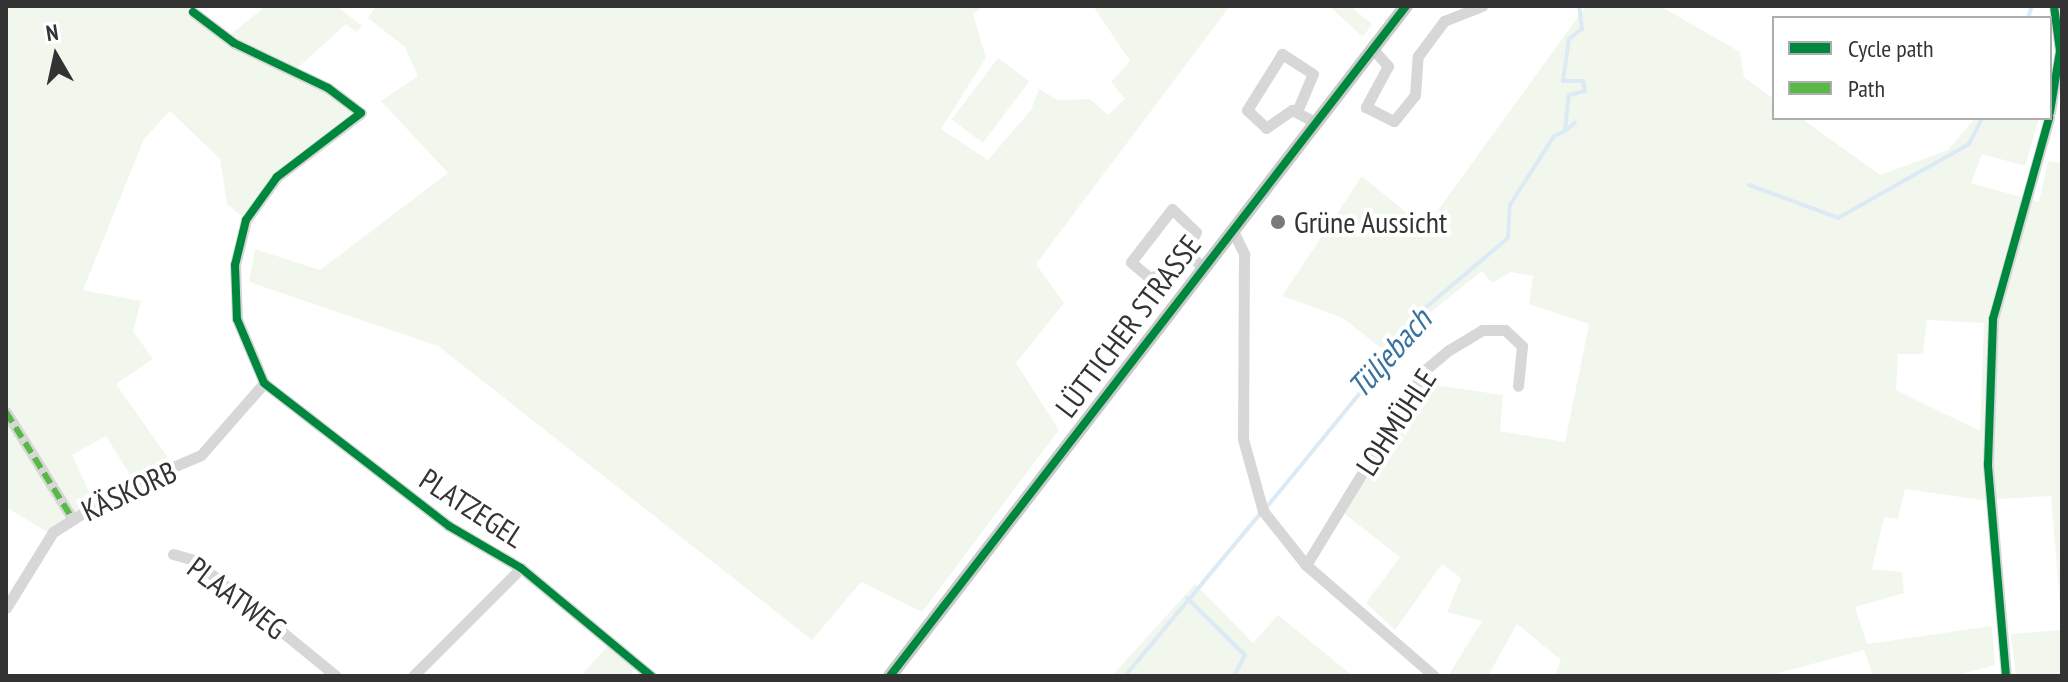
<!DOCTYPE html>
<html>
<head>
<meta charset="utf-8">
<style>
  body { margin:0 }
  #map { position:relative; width:2068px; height:682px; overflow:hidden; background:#fff; font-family:"PT Sans Narrow",sans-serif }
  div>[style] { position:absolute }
  .green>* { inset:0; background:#f2f7ee; transform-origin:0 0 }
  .stream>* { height:4px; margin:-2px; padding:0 2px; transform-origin:2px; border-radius:2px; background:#dbeaf4 }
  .minor>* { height:11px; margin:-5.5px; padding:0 5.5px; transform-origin:5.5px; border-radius:5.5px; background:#d7d7d7 }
  .major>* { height:14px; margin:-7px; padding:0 7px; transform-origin:7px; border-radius:7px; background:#cacaca }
  .quiet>* { height:6px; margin-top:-3px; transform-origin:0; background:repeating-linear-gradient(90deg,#58b947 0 12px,transparent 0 18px) }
  .cycleway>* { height:8px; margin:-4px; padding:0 4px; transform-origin:4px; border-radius:4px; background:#00873e }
  .dots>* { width:22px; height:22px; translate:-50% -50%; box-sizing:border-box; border:4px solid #fff; border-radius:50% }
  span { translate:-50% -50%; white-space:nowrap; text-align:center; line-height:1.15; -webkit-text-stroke:8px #fff; paint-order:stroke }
  .poi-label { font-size:30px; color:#333 }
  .left { translate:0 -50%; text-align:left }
  .street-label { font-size:30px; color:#333 }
  .water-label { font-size:32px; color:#38729e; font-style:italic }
  .frame { position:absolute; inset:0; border:8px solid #333; pointer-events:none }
  .legend { position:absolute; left:1772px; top:16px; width:280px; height:104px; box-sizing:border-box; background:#fff; border:2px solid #adadad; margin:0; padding:10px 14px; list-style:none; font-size:24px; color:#333 }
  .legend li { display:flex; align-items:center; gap:16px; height:40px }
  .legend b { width:40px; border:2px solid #adadad }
  .north { position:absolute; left:16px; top:16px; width:80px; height:80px; -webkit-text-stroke:6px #fff; paint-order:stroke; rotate:351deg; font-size:22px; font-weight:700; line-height:32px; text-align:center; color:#333 }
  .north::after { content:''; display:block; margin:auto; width:28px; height:36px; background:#333; clip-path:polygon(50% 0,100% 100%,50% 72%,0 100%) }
</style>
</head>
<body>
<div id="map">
  <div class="green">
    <i style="clip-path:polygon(6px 6px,197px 6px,191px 13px,224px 40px,266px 6px,337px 6px,362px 26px,357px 32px,346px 24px,293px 72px,361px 113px,277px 177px,246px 220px,227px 204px,220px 159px,170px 111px,144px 139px,83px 290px,141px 301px,133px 331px,153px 359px,116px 384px,173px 465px,133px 480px,106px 436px,72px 455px,93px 500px,47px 532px,6px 507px)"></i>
    <i style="clip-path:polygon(376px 6px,984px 6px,973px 14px,986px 58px,941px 129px,988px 160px,1031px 110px,1039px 89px,1058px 100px,1090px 99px,1108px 115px,1125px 99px,1111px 82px,1130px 61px,1093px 6px,1230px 6px,1036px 264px,1064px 303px,1016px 363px,1059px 430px,922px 612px,861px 582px,812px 640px,438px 346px,249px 282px,255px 249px,320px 270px,448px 173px,381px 101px,418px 76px,405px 47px,368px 18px)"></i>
    <i style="clip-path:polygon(1329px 6px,1350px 6px,1372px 24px,1363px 37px)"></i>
    <i style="clip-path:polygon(evenodd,1586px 6px,1660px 6px,1740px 52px,1744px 77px,1774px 99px,1774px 118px,1801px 118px,1880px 175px,1948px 150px,1975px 118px,2039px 118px,2025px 166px,1982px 154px,1971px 183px,2039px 202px,2048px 161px,2062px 163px,2062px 676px,2016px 676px,2011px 634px,2062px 630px,2051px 496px,1982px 500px,1905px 489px,1898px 519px,1884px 517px,1872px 569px,1902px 572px,1904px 593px,1855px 607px,1867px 644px,1992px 626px,1995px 665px,1954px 676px,1873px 676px,1864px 650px,1768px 676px,1555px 676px,1561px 660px,1517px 624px,1488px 676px,1448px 676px,1482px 621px,1447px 612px,1461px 578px,1442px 564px,1395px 630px,1366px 603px,1400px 557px,1342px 512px,1421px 383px,1503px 395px,1500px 431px,1565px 442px,1589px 324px,1529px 304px,1533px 276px,1511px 272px,1492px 283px,1482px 271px,1407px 331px,1409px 343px,1392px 357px,1343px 318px,1282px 296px,1362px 176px,1425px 228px,1586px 6px,1927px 320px,1984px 323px,1980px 431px,1896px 390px,1898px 354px,1923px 354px,1927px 320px)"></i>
    <i style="left:998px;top:58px;width:39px;height:77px;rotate:37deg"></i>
    <i style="clip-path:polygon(1195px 584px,1253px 643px,1278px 615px,1353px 676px,1112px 676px)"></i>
    <i style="clip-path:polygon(611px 642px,638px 665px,629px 676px,581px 676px)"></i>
  </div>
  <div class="stream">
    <i style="left:2028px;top:18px;width:13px;rotate:-72deg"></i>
    <i style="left:1565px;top:131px;width:13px;rotate:-39deg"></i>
    <i style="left:1749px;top:185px;width:95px;rotate:20.3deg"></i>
    <i style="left:1838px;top:218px;width:150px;rotate:-29.5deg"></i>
    <i style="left:1969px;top:144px;width:29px;rotate:-63deg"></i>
    <i style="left:1266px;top:508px;width:208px;rotate:-50.7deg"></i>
    <i style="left:1398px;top:347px;width:30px;rotate:-64deg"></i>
    <i style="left:1411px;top:320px;width:127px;rotate:-40.2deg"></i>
    <i style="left:1508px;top:238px;width:33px;rotate:-87deg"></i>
    <i style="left:1510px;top:205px;width:82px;rotate:-57.5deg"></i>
    <i style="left:1554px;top:136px;width:12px;rotate:-24deg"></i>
    <i style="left:1565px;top:131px;width:36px;rotate:-84deg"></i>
    <i style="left:1569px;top:95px;width:16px;rotate:-14deg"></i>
    <i style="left:1585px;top:91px;width:10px;rotate:-101deg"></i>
    <i style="left:1583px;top:81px;width:20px;rotate:180deg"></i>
    <i style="left:1563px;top:81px;width:42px;rotate:-81.9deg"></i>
    <i style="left:1569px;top:39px;width:16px;rotate:-38deg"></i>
    <i style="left:1582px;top:29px;width:23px;rotate:-97deg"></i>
    <i style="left:1187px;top:598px;width:81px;rotate:44.5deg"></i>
    <i style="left:1245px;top:655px;width:24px;rotate:118deg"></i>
    <i style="left:1125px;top:676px;width:212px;rotate:-50.2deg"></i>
  </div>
  <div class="minor">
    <i style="left:193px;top:12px;width:51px;rotate:37.1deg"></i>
    <i style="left:234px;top:43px;width:104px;rotate:25.6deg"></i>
    <i style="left:328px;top:88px;width:41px;rotate:37.1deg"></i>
    <i style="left:361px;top:113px;width:106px;rotate:142.7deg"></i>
    <i style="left:277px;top:177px;width:53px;rotate:125.8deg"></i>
    <i style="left:246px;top:220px;width:46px;rotate:103.7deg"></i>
    <i style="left:235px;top:265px;width:54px;rotate:87.9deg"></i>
    <i style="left:237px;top:319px;width:69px;rotate:67.1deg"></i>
    <i style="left:264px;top:383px;width:234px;rotate:37.7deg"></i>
    <i style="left:449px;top:526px;width:83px;rotate:30.3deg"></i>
    <i style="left:521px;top:568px;width:169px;rotate:39.7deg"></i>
    <i style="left:1373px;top:49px;width:23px;rotate:49deg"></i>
    <i style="left:1388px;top:66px;width:47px;rotate:118.2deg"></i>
    <i style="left:1366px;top:107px;width:31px;rotate:27deg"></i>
    <i style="left:1394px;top:121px;width:33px;rotate:-51deg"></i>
    <i style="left:1415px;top:95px;width:39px;rotate:-86deg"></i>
    <i style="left:1418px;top:56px;width:44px;rotate:-53.4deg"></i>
    <i style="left:1444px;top:21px;width:41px;rotate:-21.5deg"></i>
    <i style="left:1298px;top:109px;width:38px;rotate:-67deg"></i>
    <i style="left:1313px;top:74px;width:37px;rotate:-147deg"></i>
    <i style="left:1282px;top:54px;width:66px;rotate:122deg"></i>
    <i style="left:1247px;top:110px;width:26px;rotate:43deg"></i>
    <i style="left:1266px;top:128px;width:32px;rotate:-35deg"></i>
    <i style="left:1292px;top:110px;width:26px;rotate:28deg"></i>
    <i style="left:2050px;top:112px;width:62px;rotate:-80.7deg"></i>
    <i style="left:2060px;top:51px;width:45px;rotate:-97.6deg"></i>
    <i style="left:1232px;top:229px;width:28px;rotate:64deg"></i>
    <i style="left:1244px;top:254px;width:185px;rotate:90.3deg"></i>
    <i style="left:1243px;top:439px;width:75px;rotate:74.5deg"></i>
    <i style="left:1263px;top:511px;width:69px;rotate:51.5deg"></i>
    <i style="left:1306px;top:565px;width:169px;rotate:40.9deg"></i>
    <i style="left:1185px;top:253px;width:43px;rotate:142.6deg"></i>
    <i style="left:1151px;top:279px;width:26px;rotate:-140deg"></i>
    <i style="left:1131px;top:262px;width:67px;rotate:-52.3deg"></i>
    <i style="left:1172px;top:209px;width:33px;rotate:44deg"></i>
    <i style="left:1196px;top:232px;width:24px;rotate:118deg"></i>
    <i style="left:1185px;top:253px;width:24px;rotate:36deg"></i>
    <i style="left:6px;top:412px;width:125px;rotate:58.1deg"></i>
    <i style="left:173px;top:554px;width:22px;rotate:16deg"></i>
    <i style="left:194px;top:560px;width:183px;rotate:39.2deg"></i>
    <i style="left:1306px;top:565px;width:228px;rotate:-58.6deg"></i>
    <i style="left:1425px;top:370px;width:31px;rotate:-40deg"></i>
    <i style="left:1449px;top:350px;width:39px;rotate:-31deg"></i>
    <i style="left:1482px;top:330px;width:23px"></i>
    <i style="left:1505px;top:330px;width:23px;rotate:43deg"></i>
    <i style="left:1522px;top:346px;width:40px;rotate:95.7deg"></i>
    <i style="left:6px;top:608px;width:89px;rotate:-58.3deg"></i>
    <i style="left:53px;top:532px;width:78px;rotate:-32.5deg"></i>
    <i style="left:119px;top:490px;width:89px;rotate:-23.1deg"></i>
    <i style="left:201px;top:455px;width:96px;rotate:-48.8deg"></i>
    <i style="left:413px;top:676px;width:153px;rotate:-45deg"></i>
    <i style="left:2006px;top:676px;width:213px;rotate:-94.9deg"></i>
    <i style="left:1988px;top:464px;width:145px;rotate:-88deg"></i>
    <i style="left:1993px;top:319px;width:209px;rotate:-74.4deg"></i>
  </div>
  <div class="major">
    <i style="left:890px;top:676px;width:846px;rotate:-52.4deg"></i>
  </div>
  <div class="quiet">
    <i style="left:6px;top:412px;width:125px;rotate:58.1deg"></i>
  </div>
  <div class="cycleway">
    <i style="left:193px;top:12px;width:51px;rotate:37.1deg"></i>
    <i style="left:234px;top:43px;width:104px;rotate:25.6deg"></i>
    <i style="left:328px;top:88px;width:41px;rotate:37.1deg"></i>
    <i style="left:361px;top:113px;width:106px;rotate:142.7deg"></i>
    <i style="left:277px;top:177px;width:53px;rotate:125.8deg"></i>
    <i style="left:246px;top:220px;width:46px;rotate:103.7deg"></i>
    <i style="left:235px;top:265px;width:54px;rotate:87.9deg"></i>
    <i style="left:237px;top:319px;width:69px;rotate:67.1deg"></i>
    <i style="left:264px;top:383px;width:234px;rotate:37.7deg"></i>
    <i style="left:449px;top:526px;width:83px;rotate:30.3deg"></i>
    <i style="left:521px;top:568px;width:169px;rotate:39.7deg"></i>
    <i style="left:2050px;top:112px;width:62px;rotate:-80.7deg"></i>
    <i style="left:2060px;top:51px;width:45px;rotate:-97.6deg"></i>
    <i style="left:890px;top:676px;width:846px;rotate:-52.4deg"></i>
    <i style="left:2006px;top:676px;width:213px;rotate:-94.9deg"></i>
    <i style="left:1988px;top:464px;width:145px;rotate:-88deg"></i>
    <i style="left:1993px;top:319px;width:209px;rotate:-74.4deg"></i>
  </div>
  <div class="dots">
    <i style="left:1278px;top:222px;background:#7a7a7a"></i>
  </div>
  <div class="poi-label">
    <span class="left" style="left:1294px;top:222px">Grüne Aussicht</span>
  </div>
  <div class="street-label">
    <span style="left:1128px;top:326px;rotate:-53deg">LÜTTICHER STRASSE</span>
    <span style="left:1396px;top:422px;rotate:-57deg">LOHMÜHLE</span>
    <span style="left:129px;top:491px;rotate:-25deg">KÄSKORB</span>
    <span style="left:472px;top:508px;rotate:33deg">PLATZEGEL</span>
    <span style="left:237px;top:598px;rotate:37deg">PLAATWEG</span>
  </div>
  <div class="water-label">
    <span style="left:1389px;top:353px;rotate:-48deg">Tüljebach</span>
  </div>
  <div class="frame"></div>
  <ul class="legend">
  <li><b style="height:10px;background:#00873e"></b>Cycle path</li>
  <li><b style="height:10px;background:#58b947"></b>Path</li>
  </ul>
  <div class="north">N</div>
</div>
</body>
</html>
